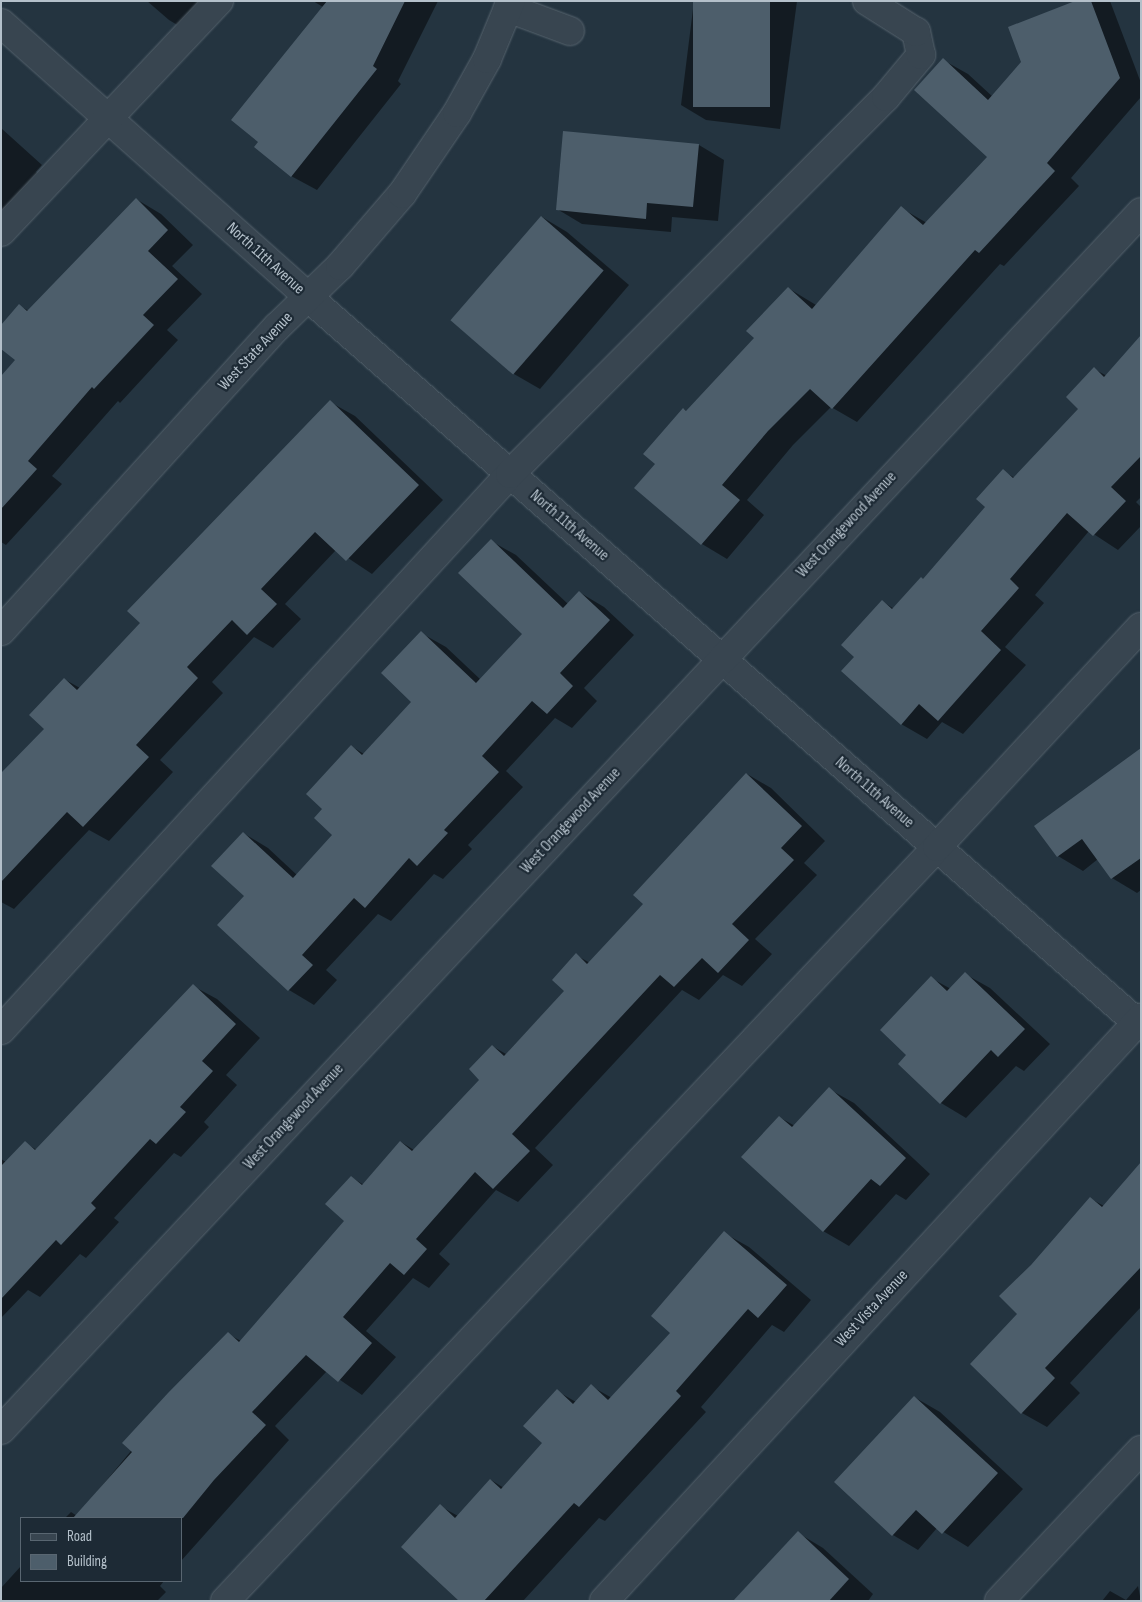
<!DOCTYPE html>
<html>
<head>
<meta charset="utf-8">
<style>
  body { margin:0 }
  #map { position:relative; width:1142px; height:1602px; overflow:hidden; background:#243440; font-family:"Sofia Sans Condensed",sans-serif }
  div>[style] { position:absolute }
  .shadow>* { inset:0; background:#0007 }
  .building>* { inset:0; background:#4d5e6b; transform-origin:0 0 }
  .roads { filter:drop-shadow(0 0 1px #56636d) drop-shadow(0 0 1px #56636d) }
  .minor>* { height:28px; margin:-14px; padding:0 14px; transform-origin:14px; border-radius:14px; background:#384550 }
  span { translate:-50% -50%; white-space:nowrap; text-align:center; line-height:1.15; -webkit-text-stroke:4.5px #1d2a35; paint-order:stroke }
  .street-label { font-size:16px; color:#b4c0ca }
  .frame { position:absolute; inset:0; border:2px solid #b4c0ca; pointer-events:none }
  .legend { position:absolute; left:20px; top:1517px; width:162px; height:65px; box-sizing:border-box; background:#1d2a35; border:1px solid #596671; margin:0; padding:6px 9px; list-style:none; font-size:15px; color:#b4c0ca }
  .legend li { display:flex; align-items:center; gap:10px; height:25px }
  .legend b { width:25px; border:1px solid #596671 }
</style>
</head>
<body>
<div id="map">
  <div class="shadow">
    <i style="clip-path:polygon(147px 1px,223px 1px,194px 35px,169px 20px)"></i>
    <i style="clip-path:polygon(313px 1px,438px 1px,398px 81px,401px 84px,317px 190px,291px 176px,260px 142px,323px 7px)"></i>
    <i style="clip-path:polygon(694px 1px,797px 1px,780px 129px,706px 120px,681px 105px)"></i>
    <i style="clip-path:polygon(1077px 1px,1110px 1px,1141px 83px,1141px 97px,1071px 178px,1079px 186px,1004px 266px,1000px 264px,857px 422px,831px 407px,793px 445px,747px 500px,764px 515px,727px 559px,702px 544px,636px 488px,657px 464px,684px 409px,687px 412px,756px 338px,788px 288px,816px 305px,901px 208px,927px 223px,988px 157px,943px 60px,968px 74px,993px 97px)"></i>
    <i style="clip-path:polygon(1px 128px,42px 165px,36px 172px,57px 191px,1px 219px)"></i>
    <i style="clip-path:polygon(565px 133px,699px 145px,724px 160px,718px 221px,672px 217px,671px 232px,582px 224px,557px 209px)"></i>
    <i style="clip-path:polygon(136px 199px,161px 214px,193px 245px,172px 266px,202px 294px,167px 330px,178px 340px,120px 403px,118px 401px,52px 476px,62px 484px,6px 545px,1px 542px,1px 378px,17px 360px,20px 306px,29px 311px)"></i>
    <i style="clip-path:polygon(542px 217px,567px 232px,629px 285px,540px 389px,514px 374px)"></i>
    <i style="clip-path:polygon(1141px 337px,1141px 497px,1136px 502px,1141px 507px,1141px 526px,1118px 550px,1089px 531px,1035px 595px,1044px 603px,1005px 647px,1026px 665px,963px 734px,942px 722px,927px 739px,901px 724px,856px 657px,882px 601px,894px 609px,923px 580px,987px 506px,1003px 471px,1015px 478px,1080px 409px,1094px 369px,1107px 376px)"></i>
    <i style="clip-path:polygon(330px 402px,355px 416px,443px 500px,372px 574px,336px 550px,285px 604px,301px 619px,273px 648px,254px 637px,212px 682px,223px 693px,160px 760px,173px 772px,109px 841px,89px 830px,14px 909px,1px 902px,1px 775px,46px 729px,64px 679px,80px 688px,142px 623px)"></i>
    <i style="clip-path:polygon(491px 541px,516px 555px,568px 604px,579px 592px,604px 607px,634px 635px,584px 688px,597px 701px,572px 728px,555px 718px,506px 771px,523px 787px,468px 845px,472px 849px,443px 879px,434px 874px,391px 921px,378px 914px,326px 970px,337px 980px,314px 1005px,289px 990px,218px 925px,246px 896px,243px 833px,268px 848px,297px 875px,334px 835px,324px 809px,351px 746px,364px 754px,413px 701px,421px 633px,446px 647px,481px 680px,524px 634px)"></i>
    <i style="clip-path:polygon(1141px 750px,1141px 890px,1137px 893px,1112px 878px,1098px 859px,1083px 871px,1058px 856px)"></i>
    <i style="clip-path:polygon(747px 774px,771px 788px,825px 841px,804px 863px,817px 875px,755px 939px,772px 954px,742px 986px,723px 975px,699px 1000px,682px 990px,535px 1148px,553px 1165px,518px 1202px,496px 1190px,439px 1254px,450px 1264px,429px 1288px,413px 1278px,366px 1331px,396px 1357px,362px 1395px,327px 1371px,275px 1426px,289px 1440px,181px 1561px,181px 1518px,65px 1518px,71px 1512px,77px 1516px,228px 1334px,241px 1341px,346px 1221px,351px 1177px,364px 1185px,401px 1142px,414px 1150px,481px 1080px,492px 1046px,506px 1054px,565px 991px,576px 955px,590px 963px,645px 904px)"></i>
    <i style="clip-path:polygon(965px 974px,990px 988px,1050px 1044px,1024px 1071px,1016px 1066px,966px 1118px,941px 1103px,900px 1064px,908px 1055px,931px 978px,951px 989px)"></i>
    <i style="clip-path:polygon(193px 986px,217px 999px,260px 1038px,226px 1075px,237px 1085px,204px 1122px,209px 1127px,181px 1157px,174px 1153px,114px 1218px,119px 1222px,86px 1258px,80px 1254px,40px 1297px,28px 1290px,1px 1318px,1px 1159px,6px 1162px,25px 1143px,37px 1150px)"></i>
    <i style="clip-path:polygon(829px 1089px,854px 1103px,930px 1174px,906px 1200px,896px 1194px,849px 1246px,823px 1231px,779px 1117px,795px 1126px)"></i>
    <i style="clip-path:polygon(1141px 1163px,1141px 1307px,1070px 1383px,1080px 1393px,1047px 1427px,1022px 1413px,1019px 1314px,1091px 1199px,1104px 1206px)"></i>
    <i style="clip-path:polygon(724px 1233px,749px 1247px,811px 1300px,784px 1332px,772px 1325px,701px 1407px,706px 1412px,605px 1521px,599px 1518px,523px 1601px,461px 1601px,440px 1506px,458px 1516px,491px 1480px,504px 1488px,544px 1443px,557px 1391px,576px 1402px,591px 1386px,612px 1398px,672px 1333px)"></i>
    <i style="clip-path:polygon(914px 1397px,940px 1412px,1023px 1489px,968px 1547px,937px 1528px,918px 1550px,893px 1535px)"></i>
    <i style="clip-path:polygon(798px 1533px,823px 1548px,873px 1594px,868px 1601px,734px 1601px)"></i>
    <i style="clip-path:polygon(21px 1566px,21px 1581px,164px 1581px,160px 1586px,166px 1592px,157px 1601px,1px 1601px,1px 1588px)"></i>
    <i style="clip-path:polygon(1138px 1586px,1141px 1601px,1102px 1601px,1110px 1591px,1126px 1600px)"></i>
  </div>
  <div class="building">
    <i style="clip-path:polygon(327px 1px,405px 1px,373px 66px,377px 69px,291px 177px,254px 147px,258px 142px,231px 120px)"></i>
    <i style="left:693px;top:1px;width:77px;height:106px"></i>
    <i style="clip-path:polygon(1075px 1px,1091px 1px,1120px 78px,1047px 163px,1055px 171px,979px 253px,975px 250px,832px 409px,810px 389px,768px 431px,722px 485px,740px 500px,701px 545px,634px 488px,655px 464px,643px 454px,683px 408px,686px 411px,754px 338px,746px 331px,788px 287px,812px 309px,901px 206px,923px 225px,987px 157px,914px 90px,943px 58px,988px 100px,1021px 62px,1008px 27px)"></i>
    <i style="clip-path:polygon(563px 131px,699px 144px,693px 207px,647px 203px,646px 219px,556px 210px)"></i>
    <i style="clip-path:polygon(136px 198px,168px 230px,148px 251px,178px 279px,143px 315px,154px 325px,94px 389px,92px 387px,28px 461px,37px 469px,1px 509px,1px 376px,15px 360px,1px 349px,1px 325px,19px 304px,27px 311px)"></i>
    <i style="left:541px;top:216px;width:83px;height:138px;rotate:41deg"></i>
    <i style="clip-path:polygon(1141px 335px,1141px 456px,1111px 487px,1126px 501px,1093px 536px,1067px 513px,1010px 579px,1019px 588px,981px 631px,1001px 650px,938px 721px,919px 704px,901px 725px,841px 671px,854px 657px,841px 645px,882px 600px,892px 609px,921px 577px,923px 579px,985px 507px,976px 499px,1003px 469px,1013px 478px,1078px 409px,1066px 397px,1094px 367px,1104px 377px)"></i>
    <i style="clip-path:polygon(330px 400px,419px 485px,346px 561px,315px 532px,261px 589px,277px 604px,247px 635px,232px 620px,187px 667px,198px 678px,136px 745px,149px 757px,83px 827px,67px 812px,1px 882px,1px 773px,44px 729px,29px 715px,64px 678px,77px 690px,140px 623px,127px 611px)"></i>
    <i style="clip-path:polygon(491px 539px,563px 608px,579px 591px,610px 620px,560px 673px,573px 686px,547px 714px,532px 701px,482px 756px,499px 772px,444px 830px,448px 833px,417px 866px,409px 858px,365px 908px,354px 898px,302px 955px,313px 965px,288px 991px,217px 925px,244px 896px,211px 866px,243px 832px,293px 878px,332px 835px,314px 818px,322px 809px,306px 794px,351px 745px,362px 755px,411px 702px,381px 673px,421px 631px,476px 683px,522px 634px,458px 573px)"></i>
    <i style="clip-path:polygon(1141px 748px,1141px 858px,1111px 879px,1082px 839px,1057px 857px,1034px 826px)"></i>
    <i style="clip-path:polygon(746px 773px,802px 826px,781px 848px,794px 860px,732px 924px,749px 940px,718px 973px,702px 958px,674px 987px,660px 975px,512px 1134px,530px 1151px,493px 1189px,475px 1172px,416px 1239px,427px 1249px,404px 1275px,390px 1263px,343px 1317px,372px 1343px,338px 1382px,306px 1355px,252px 1412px,266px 1425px,214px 1480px,183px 1518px,73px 1518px,132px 1452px,122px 1443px,168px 1393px,228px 1332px,239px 1342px,344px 1221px,325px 1204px,351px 1176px,362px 1185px,400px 1141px,412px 1151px,479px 1080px,469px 1069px,492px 1045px,504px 1056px,564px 991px,552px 980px,576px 953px,587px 964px,643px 904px,633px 895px)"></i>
    <i style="clip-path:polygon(965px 972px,1025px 1029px,998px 1057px,991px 1050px,940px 1104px,898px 1064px,906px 1055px,880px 1030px,931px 976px,947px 991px)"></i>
    <i style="clip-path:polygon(193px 984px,236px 1024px,202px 1061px,213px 1071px,180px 1107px,186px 1112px,156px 1144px,150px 1139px,91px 1203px,96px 1208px,61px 1245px,56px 1240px,1px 1299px,1px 1166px,25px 1141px,35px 1150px)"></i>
    <i style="clip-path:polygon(829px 1087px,906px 1158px,880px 1186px,871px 1179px,823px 1232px,741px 1157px,779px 1116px,792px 1127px)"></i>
    <i style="clip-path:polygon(1141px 1162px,1141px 1267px,1045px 1368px,1055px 1378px,1021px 1414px,970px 1364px,1017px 1314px,999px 1296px,1031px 1265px,1090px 1197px,1102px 1207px)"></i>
    <i style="clip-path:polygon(724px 1231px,787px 1285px,758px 1318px,748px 1309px,676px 1391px,681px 1396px,579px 1507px,574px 1503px,484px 1601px,459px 1601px,401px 1547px,440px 1504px,455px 1518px,490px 1479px,501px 1489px,542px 1443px,523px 1426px,557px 1389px,573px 1404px,591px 1384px,608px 1400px,670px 1333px,651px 1316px)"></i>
    <i style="clip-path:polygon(914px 1396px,998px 1473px,942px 1534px,916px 1510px,892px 1536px,834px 1482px)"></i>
    <i style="clip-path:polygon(798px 1531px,849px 1579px,829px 1601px,733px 1601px)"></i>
  </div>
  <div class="roads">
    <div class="minor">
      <i style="left:508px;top:8px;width:66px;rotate:20.4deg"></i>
      <i style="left:1px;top:23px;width:411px;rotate:41.7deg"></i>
      <i style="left:308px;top:297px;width:1107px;rotate:41.19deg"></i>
      <i style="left:1px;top:232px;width:318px;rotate:-46.7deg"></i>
      <i style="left:1px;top:631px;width:411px;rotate:-47.8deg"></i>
      <i style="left:277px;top:327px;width:88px;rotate:-44.1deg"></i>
      <i style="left:340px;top:266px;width:95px;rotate:-49.3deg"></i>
      <i style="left:402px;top:194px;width:98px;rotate:-55.8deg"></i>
      <i style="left:457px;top:113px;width:62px;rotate:-60.9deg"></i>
      <i style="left:487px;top:59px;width:63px;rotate:-67.5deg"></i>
      <i style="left:1px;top:1030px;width:754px;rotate:-47.53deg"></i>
      <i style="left:510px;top:474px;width:532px;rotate:-45.08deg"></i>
      <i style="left:886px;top:97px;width:55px;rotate:-50.2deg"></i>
      <i style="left:921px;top:55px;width:24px;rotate:-102deg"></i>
      <i style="left:916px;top:32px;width:58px;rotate:-147.7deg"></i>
      <i style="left:1px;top:1430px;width:1668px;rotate:-46.89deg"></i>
      <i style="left:225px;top:1601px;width:1037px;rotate:-46.64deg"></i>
      <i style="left:937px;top:847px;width:300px;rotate:-47.2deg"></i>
      <i style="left:604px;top:1601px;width:793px;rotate:-47.35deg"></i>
      <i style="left:999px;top:1601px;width:207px;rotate:-46.8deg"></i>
    </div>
  </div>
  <div class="street-label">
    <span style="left:265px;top:259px;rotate:42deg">North 11th Avenue</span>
    <span style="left:256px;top:352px;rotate:-47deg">West State Avenue</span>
    <span style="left:847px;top:525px;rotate:-47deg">West Orangewood Avenue</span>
    <span style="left:569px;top:526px;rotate:41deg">North 11th Avenue</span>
    <span style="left:874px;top:793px;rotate:41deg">North 11th Avenue</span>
    <span style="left:571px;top:821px;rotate:-47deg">West Orangewood Avenue</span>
    <span style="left:294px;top:1117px;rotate:-47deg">West Orangewood Avenue</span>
    <span style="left:872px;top:1309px;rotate:-47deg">West Vista Avenue</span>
  </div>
  <div class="frame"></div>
  <ul class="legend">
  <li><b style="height:6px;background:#384550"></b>Road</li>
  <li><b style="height:14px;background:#4d5e6b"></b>Building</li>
  </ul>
</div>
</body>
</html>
